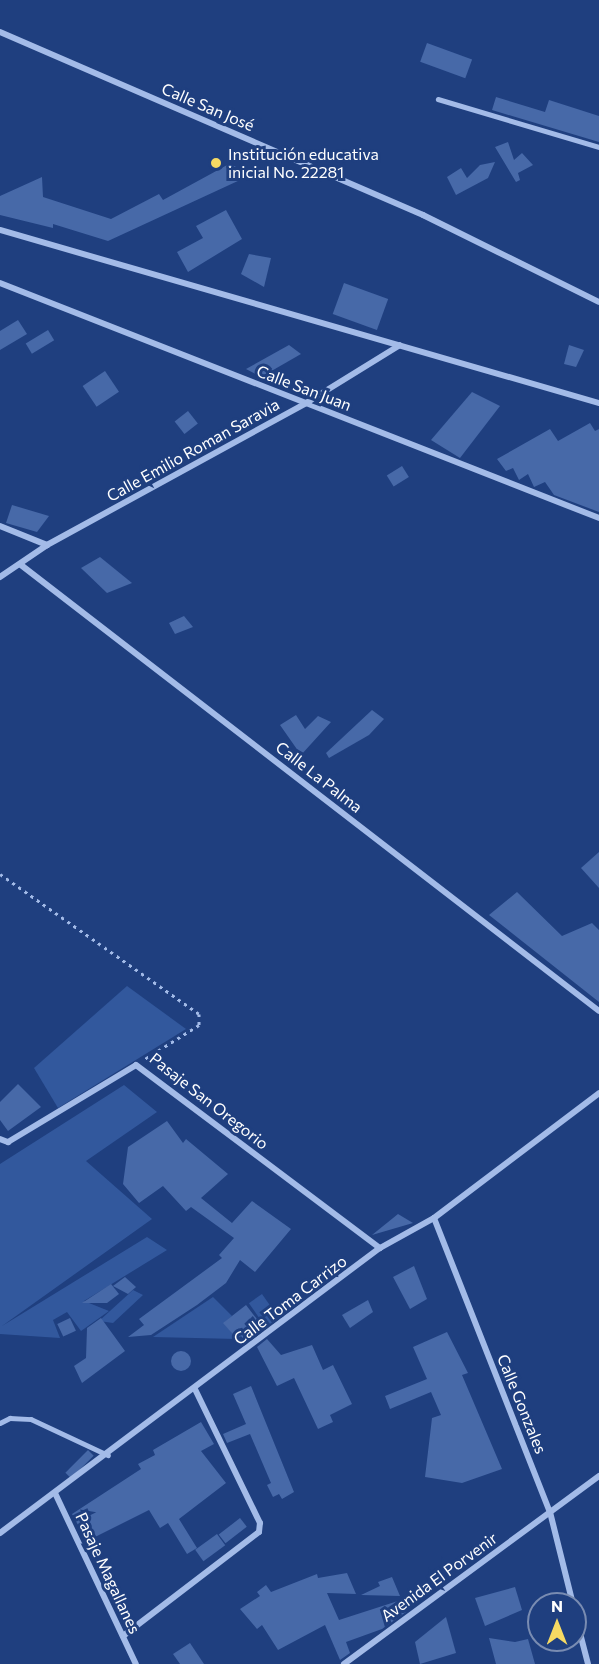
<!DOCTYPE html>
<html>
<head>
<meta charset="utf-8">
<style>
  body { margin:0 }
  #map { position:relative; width:599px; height:1664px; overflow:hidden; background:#1f3f7f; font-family:Commissioner,sans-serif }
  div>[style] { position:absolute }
  .green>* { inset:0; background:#32589d; transform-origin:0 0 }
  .building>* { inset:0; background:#4769a8; transform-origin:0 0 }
  .round { border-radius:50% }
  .path>* { height:3px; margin-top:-1.5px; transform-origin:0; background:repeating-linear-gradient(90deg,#a3bbe8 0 3px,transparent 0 7.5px) }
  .service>* { height:4.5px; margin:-2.25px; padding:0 2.25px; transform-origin:2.25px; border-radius:2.25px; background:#a3bbe8 }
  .minor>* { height:6px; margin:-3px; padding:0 3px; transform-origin:3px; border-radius:3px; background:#a3bbe8 }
  .dots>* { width:16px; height:16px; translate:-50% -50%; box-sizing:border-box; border:3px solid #1f3f7f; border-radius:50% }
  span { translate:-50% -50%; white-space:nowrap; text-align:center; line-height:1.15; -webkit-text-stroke:6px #1f3f7f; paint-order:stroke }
  .street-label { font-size:16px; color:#fff }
  .poi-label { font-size:16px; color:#fff }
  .left { translate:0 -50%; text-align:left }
  .north { position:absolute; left:527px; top:1592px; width:60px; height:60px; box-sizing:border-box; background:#1f3f7f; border:2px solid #798cb2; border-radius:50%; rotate:0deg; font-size:16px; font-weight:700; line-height:24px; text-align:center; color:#fff }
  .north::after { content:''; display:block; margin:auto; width:21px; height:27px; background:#f6da63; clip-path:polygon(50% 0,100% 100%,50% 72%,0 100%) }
</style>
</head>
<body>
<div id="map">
  <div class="green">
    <i style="clip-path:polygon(127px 986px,186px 1029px,58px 1108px,34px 1068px)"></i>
    <i style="clip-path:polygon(124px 1085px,157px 1112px,86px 1161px,152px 1219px,2px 1326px,147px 1237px,167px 1250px,84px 1301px,109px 1311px,81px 1331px,67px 1312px,53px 1320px,60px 1338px,0 1334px,0 1164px)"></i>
    <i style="clip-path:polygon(133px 1290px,143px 1295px,113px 1323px,99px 1321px)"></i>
    <i style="left:262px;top:1294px;width:29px;height:16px;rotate:55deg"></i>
    <i style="clip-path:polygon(213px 1297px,232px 1316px,224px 1323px,237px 1339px,153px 1337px)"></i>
  </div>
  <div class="building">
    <i style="left:427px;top:43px;width:48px;height:20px;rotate:20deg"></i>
    <i style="clip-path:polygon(496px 97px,545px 112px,549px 100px,599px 116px,599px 142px,492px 110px)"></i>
    <i style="clip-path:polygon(508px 142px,514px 160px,522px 153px,533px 165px,518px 173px,520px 180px,516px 182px,495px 147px)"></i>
    <i style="clip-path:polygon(495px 162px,488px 178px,456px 195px,447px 177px,461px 168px,467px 178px,480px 165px)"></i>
    <i style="clip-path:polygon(229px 164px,253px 174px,108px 241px,53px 224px,53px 228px,0 215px,0 196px,42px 177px,43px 197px,111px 219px,159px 194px,163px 200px)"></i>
    <i style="clip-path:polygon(226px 210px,242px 239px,188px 272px,177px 252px,203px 238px,196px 226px)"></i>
    <i style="clip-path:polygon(249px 254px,271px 258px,264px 287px,241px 274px)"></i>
    <i style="left:344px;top:283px;width:47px;height:33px;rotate:20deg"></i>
    <i style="clip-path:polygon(18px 320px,27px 334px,0 350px,0 331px)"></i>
    <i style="left:48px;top:330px;width:12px;height:26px;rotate:59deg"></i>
    <i style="clip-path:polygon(289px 345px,301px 354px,261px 377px,246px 369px)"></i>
    <i style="clip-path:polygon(569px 345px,584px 350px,576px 367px,564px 364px)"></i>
    <i style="left:105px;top:371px;width:25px;height:27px;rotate:56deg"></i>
    <i style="clip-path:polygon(472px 392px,500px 406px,460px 458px,431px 440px)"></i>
    <i style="left:188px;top:411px;width:16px;height:17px;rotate:52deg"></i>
    <i style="clip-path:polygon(590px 423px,595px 431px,599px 429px,599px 512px,554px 495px,545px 482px,534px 487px,528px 474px,519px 480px,513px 468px,506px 471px,497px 459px,550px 429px,558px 441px)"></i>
    <i style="left:402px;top:466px;width:13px;height:18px;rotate:58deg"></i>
    <i style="clip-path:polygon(12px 505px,49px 516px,37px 532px,6px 523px)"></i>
    <i style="clip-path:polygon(100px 557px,132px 583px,107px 593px,81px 568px)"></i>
    <i style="clip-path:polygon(184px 616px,193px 627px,175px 634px,169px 623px)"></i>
    <i style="clip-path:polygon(372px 710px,384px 719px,369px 735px,329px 758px,326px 753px)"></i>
    <i style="clip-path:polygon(296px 715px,305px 729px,318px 716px,331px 722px,301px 755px,280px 725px)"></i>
    <i style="clip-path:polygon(599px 852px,599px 888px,581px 868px)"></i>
    <i style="clip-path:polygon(517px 892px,562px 936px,592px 923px,599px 930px,599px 1002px,489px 915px)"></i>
    <i style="clip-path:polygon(18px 1084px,41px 1107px,8px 1131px,0 1120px,0 1102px)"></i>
    <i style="clip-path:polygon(167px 1121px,183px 1143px,186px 1139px,228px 1174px,201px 1198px,232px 1223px,252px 1201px,291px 1229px,255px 1272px,240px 1260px,226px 1283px,197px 1305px,151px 1335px,128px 1337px,144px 1325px,139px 1319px,222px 1258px,219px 1255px,234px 1238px,191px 1207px,186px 1211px,163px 1186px,139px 1203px,123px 1184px,128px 1147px)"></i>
    <i style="clip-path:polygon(398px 1214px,413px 1223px,372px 1235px)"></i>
    <i style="clip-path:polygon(414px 1266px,427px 1299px,410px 1309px,393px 1277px)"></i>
    <i style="clip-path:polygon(125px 1277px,136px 1287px,128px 1294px,113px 1286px)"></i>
    <i style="clip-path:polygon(111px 1284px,119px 1294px,107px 1303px,82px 1303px)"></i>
    <i style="clip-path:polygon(368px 1300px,373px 1312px,350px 1328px,342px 1315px)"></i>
    <i style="clip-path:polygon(246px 1305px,263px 1327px,245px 1341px,241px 1336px,237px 1339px,223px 1323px)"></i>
    <i style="left:70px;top:1318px;width:14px;height:14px;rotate:65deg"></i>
    <i style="clip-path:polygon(101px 1318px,125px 1351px,82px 1383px,74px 1366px,86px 1358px,87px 1328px)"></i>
    <i style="clip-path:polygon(447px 1332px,468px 1373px,462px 1375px,502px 1469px,462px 1483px,425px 1477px,432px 1418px,441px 1415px,431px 1392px,390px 1409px,385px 1396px,427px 1379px,413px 1347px)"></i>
    <i style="clip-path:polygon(267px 1339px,281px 1355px,312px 1345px,323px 1370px,333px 1365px,352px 1404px,330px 1415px,333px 1422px,318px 1429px,294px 1378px,277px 1386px,257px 1347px)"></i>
    <i class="round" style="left:171px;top:1351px;width:20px;height:20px"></i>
    <i style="clip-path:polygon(251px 1386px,294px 1492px,282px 1499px,279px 1494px,273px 1497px,267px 1485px,271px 1483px,250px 1434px,227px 1443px,223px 1434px,246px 1424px,233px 1394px)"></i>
    <i style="clip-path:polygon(201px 1422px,214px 1444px,201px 1451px,226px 1483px,179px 1519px,197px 1548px,187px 1554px,168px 1523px,160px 1528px,149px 1510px,87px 1541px,72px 1514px,141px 1469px,138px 1464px,155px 1455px,153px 1450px)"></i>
    <i style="left:88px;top:1450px;width:8px;height:32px;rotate:45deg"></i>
    <i style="left:240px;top:1518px;width:11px;height:27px;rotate:52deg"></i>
    <i style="left:217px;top:1534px;width:14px;height:27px;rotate:54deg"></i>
    <i style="clip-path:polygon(347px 1573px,356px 1594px,327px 1593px,339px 1620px,401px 1600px,406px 1612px,382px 1629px,346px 1642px,350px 1653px,340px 1660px,325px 1625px,278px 1650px,262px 1625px,257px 1629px,240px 1609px,260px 1596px,257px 1592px,266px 1585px,271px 1592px,317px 1574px,318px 1578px)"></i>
    <i style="clip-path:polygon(392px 1577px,400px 1596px,361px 1595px,380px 1586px,378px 1582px)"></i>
    <i style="clip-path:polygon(515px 1587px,522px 1610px,485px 1626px,475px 1598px)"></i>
    <i style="clip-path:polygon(446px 1617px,456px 1653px,420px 1664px,415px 1642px)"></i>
    <i style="clip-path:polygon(489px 1638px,515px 1642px,528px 1639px,535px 1664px,496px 1664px)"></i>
    <i style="clip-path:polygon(190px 1643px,204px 1664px,180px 1664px,173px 1654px)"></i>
  </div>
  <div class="path">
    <i style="left:0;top:874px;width:243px;rotate:35.1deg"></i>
    <i style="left:199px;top:1014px;width:11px;rotate:90deg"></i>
    <i style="left:199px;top:1025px;width:64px;rotate:147.8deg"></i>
  </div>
  <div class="service">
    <i style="left:438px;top:99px;width:168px;rotate:16.6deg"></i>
    <i style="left:0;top:1423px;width:11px;rotate:-27deg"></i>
    <i style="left:10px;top:1418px;width:21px;rotate:3deg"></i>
    <i style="left:31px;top:1419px;width:85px;rotate:25.1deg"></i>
  </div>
  <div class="minor">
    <i style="left:0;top:32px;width:461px;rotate:23.4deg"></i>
    <i style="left:423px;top:215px;width:196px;rotate:26.3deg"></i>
    <i style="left:0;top:230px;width:623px;rotate:16.11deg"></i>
    <i style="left:0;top:283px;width:643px;rotate:21.42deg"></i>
    <i style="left:0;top:526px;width:51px;rotate:22deg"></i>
    <i style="left:21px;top:565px;width:730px;rotate:37.65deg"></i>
    <i style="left:0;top:577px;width:57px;rotate:-34.2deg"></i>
    <i style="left:47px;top:545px;width:295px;rotate:-28.7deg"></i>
    <i style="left:306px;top:403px;width:110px;rotate:-31.7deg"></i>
    <i style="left:0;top:1139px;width:9px;rotate:21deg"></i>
    <i style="left:8px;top:1142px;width:149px;rotate:-31deg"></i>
    <i style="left:136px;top:1065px;width:305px;rotate:36.9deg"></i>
    <i style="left:434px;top:1218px;width:316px;rotate:68.5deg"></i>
    <i style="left:550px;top:1512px;width:95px;rotate:76deg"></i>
    <i style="left:55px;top:1493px;width:189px;rotate:64.7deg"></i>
    <i style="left:0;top:1533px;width:475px;rotate:-36.9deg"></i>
    <i style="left:380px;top:1248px;width:62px;rotate:-29.1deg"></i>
    <i style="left:434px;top:1218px;width:207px;rotate:-37.1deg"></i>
    <i style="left:575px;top:1614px;width:52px;rotate:75.4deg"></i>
    <i style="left:123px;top:1636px;width:171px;rotate:-37.4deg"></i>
    <i style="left:259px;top:1532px;width:9px;rotate:-84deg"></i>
    <i style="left:260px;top:1523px;width:149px;rotate:-115.9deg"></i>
    <i style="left:344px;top:1664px;width:317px;rotate:-36.4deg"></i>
  </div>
  <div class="dots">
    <i style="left:216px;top:163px;background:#f6da63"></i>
  </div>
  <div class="street-label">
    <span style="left:208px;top:107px;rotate:23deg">Calle San José</span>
    <span style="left:304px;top:388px;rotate:21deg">Calle San Juan</span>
    <span style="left:193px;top:450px;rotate:-29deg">Calle Emilio Roman Saravia</span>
    <span style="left:319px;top:777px;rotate:38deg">Calle La Palma</span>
    <span style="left:209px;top:1101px;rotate:38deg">Pasaje San Oregorio</span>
    <span style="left:290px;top:1300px;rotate:-37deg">Calle Toma Carrizo</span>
    <span style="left:522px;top:1404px;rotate:68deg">Calle Gonzales</span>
    <span style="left:108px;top:1573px;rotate:65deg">Pasaje Magallanes</span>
    <span style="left:439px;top:1577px;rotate:-36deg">Avenida El Porvenir</span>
  </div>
  <div class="poi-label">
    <span class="left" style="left:228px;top:163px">Institución educativa<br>inicial No. 22281</span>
  </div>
  <div class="north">N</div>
</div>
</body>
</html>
